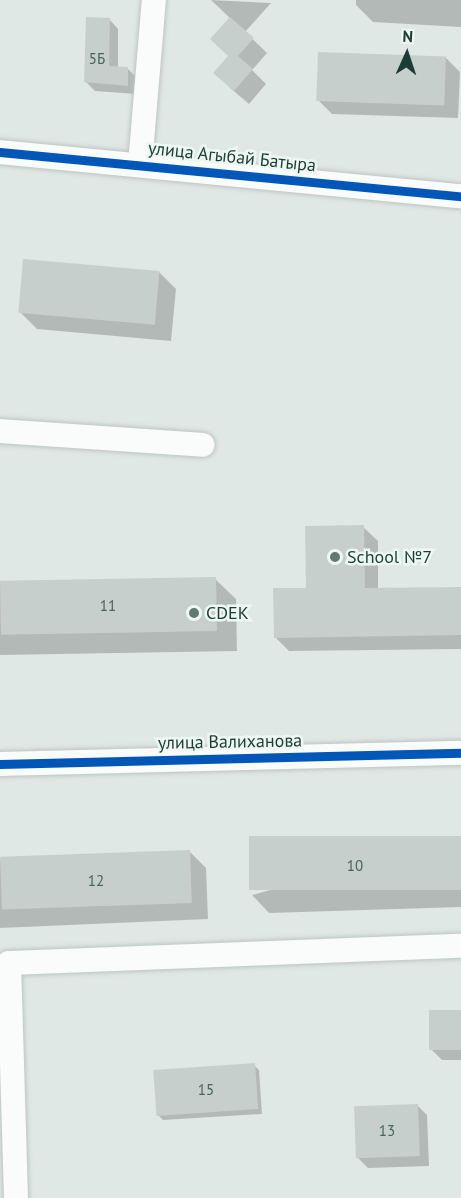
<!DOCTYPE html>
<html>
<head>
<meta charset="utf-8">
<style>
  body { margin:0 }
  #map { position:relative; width:461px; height:1198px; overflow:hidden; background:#e0e8e5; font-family:"PT Sans",sans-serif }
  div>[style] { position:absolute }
  .shadow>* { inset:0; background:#0003 }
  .building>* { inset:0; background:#c7cfcc; transform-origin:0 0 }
  .roads { filter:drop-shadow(0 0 2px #bdc5c2) drop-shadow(0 0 2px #bdc5c2) }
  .minor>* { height:24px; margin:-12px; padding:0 12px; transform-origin:12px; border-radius:12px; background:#fafcfb }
  .cycleway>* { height:9px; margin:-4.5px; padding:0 4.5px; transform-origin:4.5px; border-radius:4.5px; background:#0057b8 }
  .dots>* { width:16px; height:16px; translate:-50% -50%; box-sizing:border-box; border:3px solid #eef8f3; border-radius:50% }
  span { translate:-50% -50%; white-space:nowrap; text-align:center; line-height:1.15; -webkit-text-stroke:5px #eef8f3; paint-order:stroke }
  .number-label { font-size:15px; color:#48625c }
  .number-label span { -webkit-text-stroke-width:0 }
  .street-label { font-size:18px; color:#1d3c35 }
  .poi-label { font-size:18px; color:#1d3c35 }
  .left { translate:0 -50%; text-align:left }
  .north { position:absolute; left:377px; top:24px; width:60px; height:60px; -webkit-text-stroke:4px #eef8f3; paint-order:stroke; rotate:3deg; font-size:16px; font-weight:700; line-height:24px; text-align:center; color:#1d3c35 }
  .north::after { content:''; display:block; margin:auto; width:21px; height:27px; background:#1d3c35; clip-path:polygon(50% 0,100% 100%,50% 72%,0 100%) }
</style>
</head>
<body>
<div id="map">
  <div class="shadow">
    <i style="clip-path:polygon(211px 0,271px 3px,245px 32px,267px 53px,252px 70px,266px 84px,249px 104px,229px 87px,231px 19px)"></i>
    <i style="clip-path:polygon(356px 0,461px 0,461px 27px,373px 22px,356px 5px)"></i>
    <i style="clip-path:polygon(109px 19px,118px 29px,118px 68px,127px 68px,137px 78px,136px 94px,95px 91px,86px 82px)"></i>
    <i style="clip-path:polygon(446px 58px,460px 72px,458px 118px,332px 114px,318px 100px)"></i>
    <i style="clip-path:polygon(159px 272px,176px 289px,171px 341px,37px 329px,20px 312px)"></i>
    <i style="clip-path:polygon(363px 527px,378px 541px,378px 590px,461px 589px,461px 649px,289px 651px,275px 637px,308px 589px)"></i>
    <i style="clip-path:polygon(215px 579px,236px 599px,237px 651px,0 655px,0 582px)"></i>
    <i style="clip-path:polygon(461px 838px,461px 907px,269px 913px,252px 895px)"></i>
    <i style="clip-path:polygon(189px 851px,206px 868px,208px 919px,0 928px,0 860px)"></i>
    <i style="clip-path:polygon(461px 1012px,461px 1060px,442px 1060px,432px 1050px)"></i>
    <i style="clip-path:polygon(254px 1065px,259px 1070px,262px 1114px,163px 1120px,158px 1115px)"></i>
    <i style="clip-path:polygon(417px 1105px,427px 1115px,429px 1166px,368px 1168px,358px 1158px)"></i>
  </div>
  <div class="building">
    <i style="clip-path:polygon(86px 17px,110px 18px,109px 66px,128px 67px,128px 86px,84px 82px)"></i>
    <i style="clip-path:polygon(230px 17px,254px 38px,238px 56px,253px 69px,234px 91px,213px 73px,228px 56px,210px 39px)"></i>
    <i style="left:318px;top:52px;width:128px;height:49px;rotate:2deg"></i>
    <i style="left:23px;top:259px;width:137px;height:54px;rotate:5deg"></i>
    <i style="clip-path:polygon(364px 525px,365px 588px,461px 587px,461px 635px,274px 638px,273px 588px,306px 588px,305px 526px)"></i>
    <i style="left:216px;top:577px;width:54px;height:216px;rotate:89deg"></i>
    <i style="left:461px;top:836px;width:54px;height:212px;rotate:90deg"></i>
    <i style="left:190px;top:850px;width:53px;height:190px;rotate:88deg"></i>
    <i style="left:461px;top:1010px;width:40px;height:32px;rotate:90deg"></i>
    <i style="left:255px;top:1063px;width:46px;height:102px;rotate:86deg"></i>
    <i style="left:418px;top:1104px;width:52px;height:64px;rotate:88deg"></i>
  </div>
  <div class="roads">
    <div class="minor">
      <i style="left:0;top:152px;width:463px;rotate:5.5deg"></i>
      <i style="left:140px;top:165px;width:166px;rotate:-85.2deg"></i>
      <i style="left:0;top:431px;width:203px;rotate:3.9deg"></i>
      <i style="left:0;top:764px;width:461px;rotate:-1.4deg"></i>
      <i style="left:16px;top:1198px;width:235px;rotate:-91.7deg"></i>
      <i style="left:9px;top:963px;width:452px;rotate:-2.2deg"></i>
    </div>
  </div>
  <div class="cycleway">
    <i style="left:0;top:152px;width:463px;rotate:5.5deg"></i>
    <i style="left:0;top:764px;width:461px;rotate:-1.4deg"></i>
  </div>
  <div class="dots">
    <i style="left:335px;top:557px;background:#617873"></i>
    <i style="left:194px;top:613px;background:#617873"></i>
  </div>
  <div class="number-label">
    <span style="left:97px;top:59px">5Б</span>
    <span style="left:108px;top:606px">11</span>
    <span style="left:355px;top:866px">10</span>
    <span style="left:96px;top:881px">12</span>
    <span style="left:206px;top:1090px">15</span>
    <span style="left:387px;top:1131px">13</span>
  </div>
  <div class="street-label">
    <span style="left:232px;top:157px;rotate:6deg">улица Агыбай Батыра</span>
    <span style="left:230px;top:742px;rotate:-1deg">улица Валиханова</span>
  </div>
  <div class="poi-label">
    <span class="left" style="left:347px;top:557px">School №7</span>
    <span class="left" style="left:206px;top:613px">CDEK</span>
  </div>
  <div class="north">N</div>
</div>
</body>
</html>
